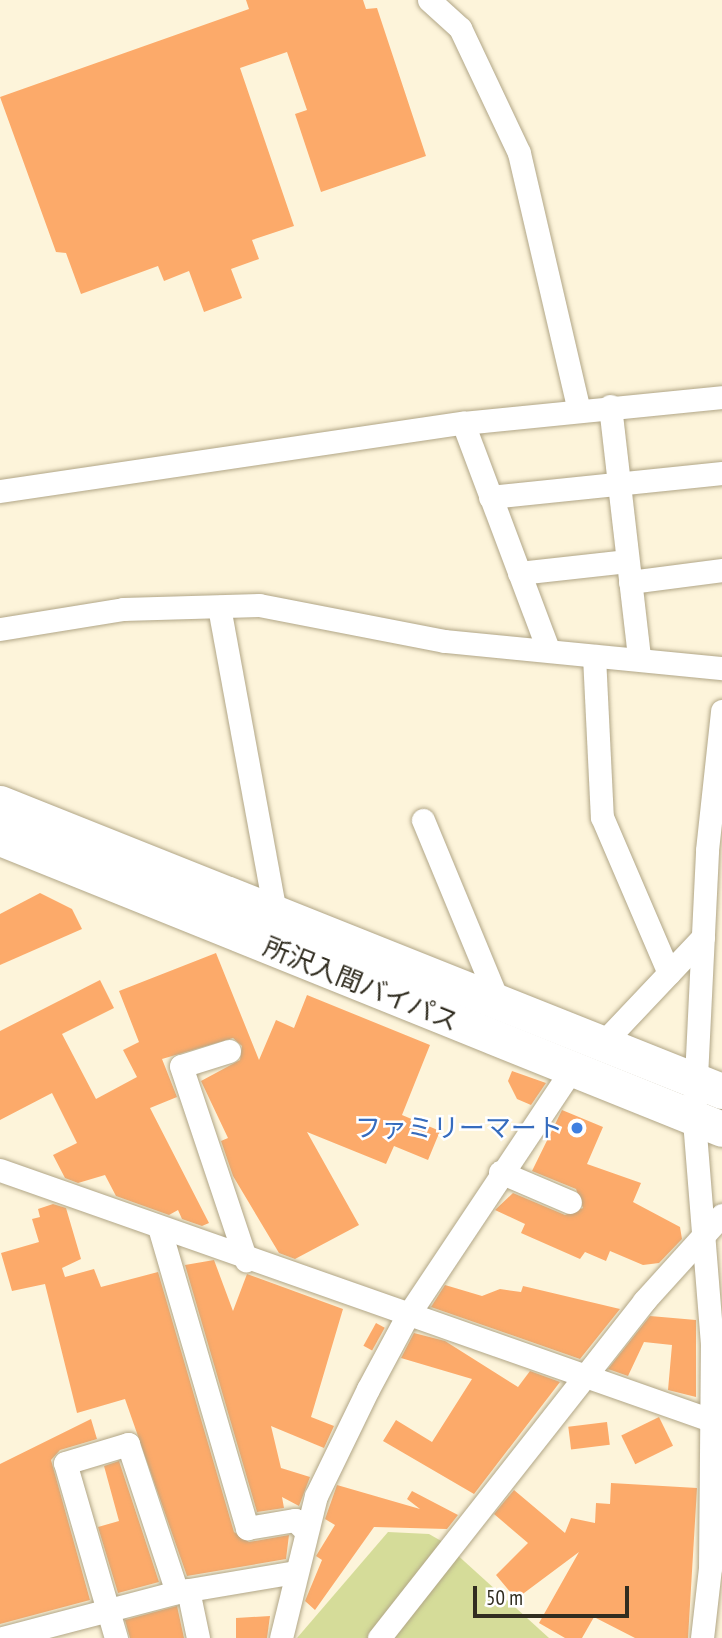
<!DOCTYPE html>
<html>
<head>
<meta charset="utf-8">
<style>
  body { margin:0 }
  #map { position:relative; width:722px; height:1638px; overflow:hidden; background:#fdf4da; font-family:"PT Sans Narrow","Noto Sans JP",sans-serif }
  div>[style] { position:absolute }
  .green>* { inset:0; background:#d5dc99 }
  .building>* { inset:0; background:#fcaa6a; transform-origin:0 0 }
  .roads { filter:drop-shadow(0 0 2px #b1a687) drop-shadow(0 0 2px #b1a687) }
  .minor>* { height:23px; margin:-11.5px; padding:0 11.5px; transform-origin:11.5px; border-radius:11.5px; background:#fff }
  .highway>* { height:35px; margin:-17.5px; padding:0 17.5px; transform-origin:17.5px; border-radius:17.5px; background:#fff }
  .dots>* { width:19px; height:19px; translate:-50% -50%; box-sizing:border-box; border:4px solid #fff; border-radius:50% }
  span { translate:-50% -50%; white-space:nowrap; text-align:center; line-height:1.15; -webkit-text-stroke:5px #fff; paint-order:stroke }
  .street-label { font-size:26px; color:#312d20 }
  .shop-label { font-size:26px; color:#366cbe }
  .right { translate:-100% -50%; text-align:right }
  .scale { position:absolute; left:473px; top:1586px; width:156px; height:32px; box-sizing:border-box; border:4px solid #312d20; border-top:0; padding-left:9px; font-size:21px; line-height:24px; white-space:nowrap; color:#312d20; -webkit-text-stroke:5px #fff; paint-order:stroke }
</style>
</head>
<body>
<div id="map">
  <div class="green">
    <i style="clip-path:polygon(388px 1532px,429px 1534px,443px 1542px,549px 1638px,297px 1638px)"></i>
  </div>
  <div class="building">
    <i style="clip-path:polygon(246px 0,363px 0,366px 9px,377px 8px,426px 156px,321px 192px,295px 114px,307px 110px,287px 52px,240px 68px,294px 226px,252px 240px,259px 259px,231px 269px,242px 298px,204px 312px,189px 271px,164px 281px,158px 266px,81px 294px,66px 253px,56px 252px,0 97px,249px 9px)"></i>
    <i style="clip-path:polygon(40px 893px,72px 909px,82px 929px,0 965px,0 914px)"></i>
    <i style="clip-path:polygon(216px 953px,259px 1060px,276px 1020px,294px 1028px,307px 995px,430px 1045px,402px 1115px,440px 1131px,428px 1160px,394px 1146px,386px 1164px,307px 1132px,359px 1225px,295px 1259px,279px 1253px,233px 1176px,221px 1141px,228px 1138px,201px 1081px,240px 1060px,242px 1046px,233px 1038px,162px 1059px,177px 1097px,150px 1108px,209px 1223px,202px 1226px,182px 1219px,178px 1210px,169px 1215px,116px 1196px,105px 1175px,78px 1183px,65px 1178px,53px 1155px,77px 1143px,52px 1093px,0 1120px,0 1031px,100px 980px,114px 1008px,62px 1034px,96px 1099px,137px 1077px,123px 1050px,139px 1042px,119px 991px)"></i>
    <i style="clip-path:polygon(512px 1071px,546px 1083px,531px 1105px,517px 1099px,508px 1081px)"></i>
    <i style="clip-path:polygon(562px 1110px,603px 1127px,587px 1164px,641px 1183px,633px 1202px,680px 1227px,682px 1239px,659px 1263px,643px 1265px,610px 1251px,606px 1261px,585px 1252px,580px 1259px,521px 1233px,525px 1224px,495px 1210px,513px 1193px,565px 1215px,583px 1208px,576px 1189px,532px 1171px)"></i>
    <i style="clip-path:polygon(53px 1204px,66px 1208px,81px 1259px,62px 1268px,65px 1277px,94px 1269px,101px 1287px,158px 1272px,234px 1532px,249px 1542px,289px 1535px,286px 1559px,187px 1576px,125px 1399px,77px 1413px,45px 1284px,12px 1291px,1px 1253px,39px 1242px,32px 1219px,40px 1217px,38px 1209px)"></i>
    <i style="clip-path:polygon(214px 1260px,233px 1311px,247px 1274px,343px 1309px,311px 1417px,334px 1426px,324px 1448px,271px 1426px,281px 1468px,310px 1477px,299px 1506px,282px 1497px,284px 1508px,257px 1512px,185px 1265px)"></i>
    <i style="clip-path:polygon(445px 1285px,482px 1296px,500px 1289px,521px 1292px,523px 1286px,620px 1309px,580px 1359px,431px 1307px)"></i>
    <i style="clip-path:polygon(650px 1316px,696px 1320px,696px 1397px,668px 1390px,672px 1345px,644px 1342px,628px 1376px,608px 1369px)"></i>
    <i style="left:376px;top:1323px;width:10px;height:26px;rotate:29deg"></i>
    <i style="clip-path:polygon(414px 1333px,445px 1341px,518px 1387px,530px 1371px,560px 1382px,474px 1494px,383px 1441px,396px 1420px,432px 1442px,472px 1379px,401px 1358px)"></i>
    <i style="left:659px;top:1417px;width:32px;height:42px;rotate:64deg"></i>
    <i style="clip-path:polygon(91px 1419px,97px 1439px,60px 1450px,51px 1460px,90px 1600px,0 1624px,0 1464px)"></i>
    <i style="left:607px;top:1422px;width:23px;height:39px;rotate:83deg"></i>
    <i style="clip-path:polygon(119px 1461px,159px 1582px,118px 1593px,98px 1527px,119px 1521px,104px 1466px)"></i>
    <i style="clip-path:polygon(611px 1483px,697px 1488px,688px 1638px,635px 1638px,594px 1617px,582px 1638px,565px 1638px,539px 1623px,579px 1552px,516px 1599px,496px 1575px,528px 1543px,494px 1514px,514px 1490px,565px 1533px,571px 1518px,595px 1523px,596px 1503px,610px 1504px)"></i>
    <i style="clip-path:polygon(337px 1485px,420px 1509px,407px 1499px,412px 1491px,458px 1515px,447px 1529px,374px 1527px,315px 1610px,305px 1601px,322px 1560px,316px 1556px,335px 1525px,325px 1519px)"></i>
    <i style="clip-path:polygon(177px 1606px,184px 1638px,130px 1638px,125px 1620px)"></i>
    <i style="clip-path:polygon(270px 1616px,267px 1638px,236px 1638px,236px 1618px)"></i>
  </div>
  <div class="roads">
    <div class="minor">
      <i style="left:429px;top:0;width:42px;rotate:42.1deg"></i>
      <i style="left:460px;top:28px;width:138px;rotate:64.7deg"></i>
      <i style="left:519px;top:153px;width:264px;rotate:76.9deg"></i>
      <i style="left:610px;top:406px;width:254px;rotate:83.4deg"></i>
      <i style="left:463px;top:423px;width:241px;rotate:69.4deg"></i>
      <i style="left:0;top:491px;width:468px;rotate:-8.4deg"></i>
      <i style="left:463px;top:423px;width:260px;rotate:-5.7deg"></i>
      <i style="left:490px;top:497px;width:233px;rotate:-5.9deg"></i>
      <i style="left:519px;top:573px;width:109px;rotate:-6.3deg"></i>
      <i style="left:630px;top:582px;width:93px;rotate:-7.4deg"></i>
      <i style="left:219px;top:607px;width:311px;rotate:79.6deg"></i>
      <i style="left:0;top:629px;width:125px;rotate:-9.2deg"></i>
      <i style="left:123px;top:609px;width:136px;rotate:-1.7deg"></i>
      <i style="left:259px;top:605px;width:189px;rotate:11deg"></i>
      <i style="left:445px;top:641px;width:278px;rotate:5.6deg"></i>
      <i style="left:594px;top:656px;width:161px;rotate:87.2deg"></i>
      <i style="left:602px;top:817px;width:170px;rotate:66.8deg"></i>
      <i style="left:423px;top:820px;width:201px;rotate:67.5deg"></i>
      <i style="left:600px;top:1046px;width:150px;rotate:-46.6deg"></i>
      <i style="left:229px;top:1051px;width:50px;rotate:162.6deg"></i>
      <i style="left:181px;top:1066px;width:205px;rotate:71.5deg"></i>
      <i style="left:0;top:1170px;width:765px;rotate:19.38deg"></i>
      <i style="left:500px;top:1172px;width:76px;rotate:23.2deg"></i>
      <i style="left:159px;top:1227px;width:314px;rotate:73.7deg"></i>
      <i style="left:247px;top:1528px;width:49px;rotate:-9.5deg"></i>
      <i style="left:295px;top:1520px;width:16px;rotate:45deg"></i>
      <i style="left:188px;top:1590px;width:49px;rotate:78.2deg"></i>
      <i style="left:2px;top:1638px;width:181px;rotate:-14.7deg"></i>
      <i style="left:177px;top:1592px;width:120px;rotate:-9.6deg"></i>
      <i style="left:116px;top:1638px;width:182px;rotate:-106.2deg"></i>
      <i style="left:65px;top:1463px;width:66px;rotate:-16.8deg"></i>
      <i style="left:128px;top:1444px;width:156px;rotate:71.7deg"></i>
      <i style="left:281px;top:1638px;width:146px;rotate:-76.2deg"></i>
      <i style="left:316px;top:1496px;width:119px;rotate:-64.1deg"></i>
      <i style="left:368px;top:1389px;width:81px;rotate:-61.8deg"></i>
      <i style="left:406px;top:1318px;width:299px;rotate:-56.3deg"></i>
      <i style="left:379px;top:1638px;width:429px;rotate:-51.8deg"></i>
      <i style="left:644px;top:1301px;width:116px;rotate:-47.8deg"></i>
      <i style="left:702px;top:1638px;width:70px;rotate:-83.5deg"></i>
      <i style="left:710px;top:1568px;width:224px;rotate:-89.5deg"></i>
      <i style="left:712px;top:1344px;width:227px;rotate:-94.6deg"></i>
      <i style="left:694px;top:1118px;width:268px;rotate:-87.2deg"></i>
      <i style="left:707px;top:850px;width:140px;rotate:-83.8deg"></i>
    </div>
    <div class="highway">
      <i style="left:0;top:803px;width:777px;rotate:21.75deg"></i>
      <i style="left:0;top:838px;width:778px;rotate:21.95deg"></i>
    </div>
  </div>
  <div class="dots">
    <i style="left:577px;top:1128px;background:#3f7fe0"></i>
  </div>
  <div class="street-label">
    <span style="left:361px;top:984px;rotate:22deg">所沢入間バイパス</span>
  </div>
  <div class="shop-label">
    <span class="right" style="left:563px;top:1128px">ファミリーマート</span>
  </div>
  <div class="scale">50 m</div>
</div>
</body>
</html>
